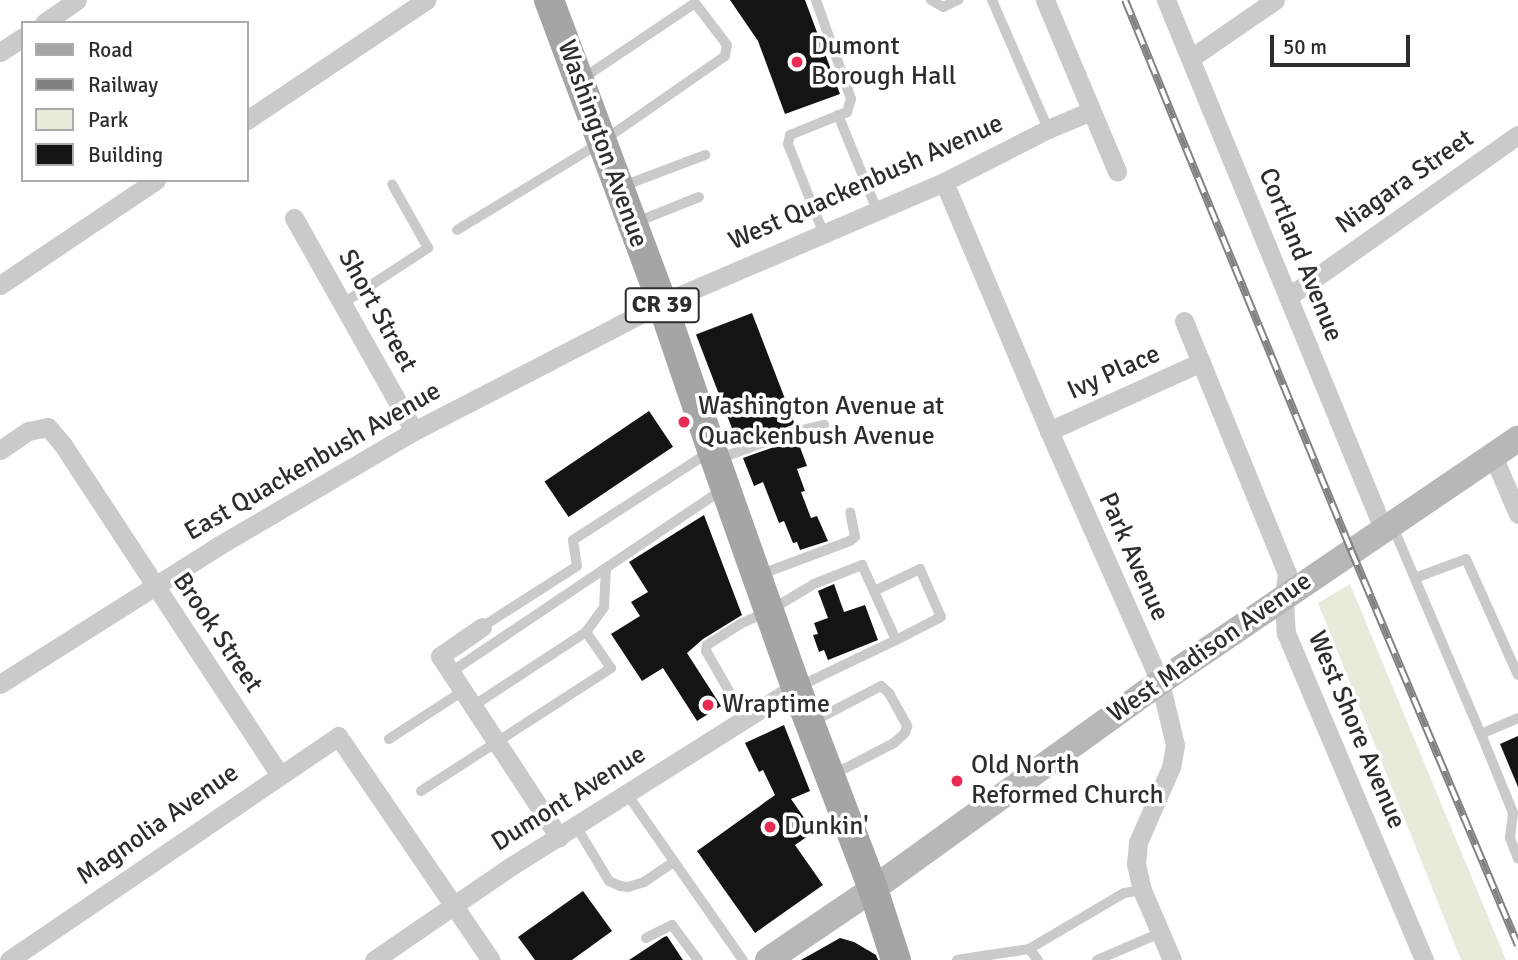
<!DOCTYPE html>
<html>
<head>
<meta charset="utf-8">
<style>
  body { margin:0 }
  #map { position:relative; width:1518px; height:960px; overflow:hidden; background:#fff; font-family:Signika,sans-serif }
  div>[style] { position:absolute }
  .green>* { inset:0; background:#e6ebda }
  .building>* { inset:0; background:#141414; transform-origin:0 0 }
  .service>* { height:10px; margin:-5px; padding:0 5px; transform-origin:5px; border-radius:5px; background:#cacaca }
  .minor>* { height:19px; margin:-9.5px; padding:0 9.5px; transform-origin:9.5px; border-radius:9.5px; background:#cacaca }
  .secondary>* { height:26px; margin:-13px; padding:0 13px; transform-origin:13px; border-radius:13px; background:#b7b7b7 }
  .primary>* { height:30px; margin:-15px; padding:0 15px; transform-origin:15px; border-radius:15px; background:#a5a5a5 }
  .rail>* { height:8px; margin-top:-4px; transform-origin:0; background:repeating-linear-gradient(90deg,#fff 0 16px,#828282 0 32px); box-sizing:border-box; border-block:2px solid #828282 }
  .dots>* { width:19px; height:19px; translate:-50% -50%; box-sizing:border-box; border:4px solid #fff; border-radius:50% }
  span { translate:-50% -50%; white-space:nowrap; text-align:center; line-height:1.15; -webkit-text-stroke:7px #fff; paint-order:stroke }
  .shield-label span { padding:2px 5px; background:#fff; border:2px solid; border-radius:5px; -webkit-text-stroke-width:0 }
  .shield-label { font-size:24px; color:#2d2d2d; font-weight:700 }
  .poi-label { font-size:26px; color:#2d2d2d }
  .left { translate:0 -50%; text-align:left }
  .street-label { font-size:26px; color:#2d2d2d }
  .legend { position:absolute; left:21px; top:21px; width:228px; height:161px; box-sizing:border-box; background:#fff; border:2px solid #ababab; margin:0; padding:9px 12px; list-style:none; font-size:21px; color:#2d2d2d }
  .legend li { display:flex; align-items:center; gap:14px; height:35px }
  .legend b { width:35px; border:2px solid #ababab }
  .scale { position:absolute; left:1270px; top:35px; width:140px; height:32px; box-sizing:border-box; border:4px solid #2d2d2d; border-top:0; padding-left:9px; font-size:21px; line-height:24px; white-space:nowrap; color:#2d2d2d; -webkit-text-stroke:5px #fff; paint-order:stroke }
</style>
</head>
<body>
<div id="map">
  <div class="green">
    <i style="clip-path:polygon(1350px 584px,1506px 960px,1461px 960px,1318px 603px)"></i>
  </div>
  <div class="building">
    <i style="clip-path:polygon(730px 0,805px 0,840px 94px,785px 114px,758px 41px)"></i>
    <i style="left:752px;top:313px;width:119px;height:60px;rotate:69deg"></i>
    <i style="left:649px;top:411px;width:43px;height:126px;rotate:56deg"></i>
    <i style="clip-path:polygon(797px 439px,807px 466px,797px 469px,805px 491px,801px 492px,811px 518px,817px 516px,828px 541px,800px 550px,797px 542px,793px 543px,784px 521px,779px 523px,763px 482px,754px 486px,743px 458px)"></i>
    <i style="clip-path:polygon(704px 515px,742px 615px,703px 639px,687px 653px,721px 706px,697px 721px,663px 668px,642px 681px,611px 634px,640px 616px,631px 602px,648px 592px,629px 562px)"></i>
    <i style="clip-path:polygon(834px 584px,844px 612px,865px 605px,878px 640px,828px 660px,824px 650px,819px 652px,813px 635px,818px 634px,814px 623px,828px 618px,818px 591px)"></i>
    <i style="clip-path:polygon(784px 725px,810px 791px,791px 799px,814px 832px,795px 845px,823px 885px,755px 933px,697px 851px,775px 795px,763px 770px,759px 772px,745px 743px)"></i>
    <i style="clip-path:polygon(1518px 736px,1518px 787px,1500px 744px)"></i>
    <i style="clip-path:polygon(583px 891px,612px 931px,572px 960px,535px 960px,518px 937px)"></i>
    <i style="clip-path:polygon(667px 936px,683px 960px,629px 960px,664px 937px)"></i>
    <i style="clip-path:polygon(840px 938px,854px 942px,876px 955px,878px 960px,801px 960px)"></i>
  </div>
  <div class="service">
    <i style="left:816px;top:0;width:105px;rotate:70.5deg"></i>
    <i style="left:851px;top:99px;width:14px;rotate:107deg"></i>
    <i style="left:847px;top:112px;width:61px;rotate:158deg"></i>
    <i style="left:790px;top:135px;width:9px;rotate:103deg"></i>
    <i style="left:788px;top:144px;width:95px;rotate:68.3deg"></i>
    <i style="left:931px;top:0;width:14px;rotate:30deg"></i>
    <i style="left:943px;top:7px;width:17px;rotate:-25deg"></i>
    <i style="left:992px;top:0;width:141px;rotate:66.5deg"></i>
    <i style="left:838px;top:115px;width:103px;rotate:67.7deg"></i>
    <i style="left:623px;top:186px;width:88px;rotate:-20.7deg"></i>
    <i style="left:634px;top:223px;width:70px;rotate:-21.8deg"></i>
    <i style="left:457px;top:230px;width:167px;rotate:-31.3deg"></i>
    <i style="left:600px;top:143px;width:152px;rotate:-34.8deg"></i>
    <i style="left:725px;top:56px;width:11px;rotate:-80deg"></i>
    <i style="left:727px;top:45px;width:53px;rotate:-127.3deg"></i>
    <i style="left:695px;top:3px;width:136px;rotate:146.1deg"></i>
    <i style="left:342px;top:304px;width:103px;rotate:-33.1deg"></i>
    <i style="left:428px;top:248px;width:73px;rotate:-119.4deg"></i>
    <i style="left:718px;top:459px;width:80px;rotate:-19.8deg"></i>
    <i style="left:793px;top:432px;width:32px;rotate:-13deg"></i>
    <i style="left:1393px;top:527px;width:225px;rotate:67deg"></i>
    <i style="left:1481px;top:734px;width:40px;rotate:-23.4deg"></i>
    <i style="left:759px;top:575px;width:97px;rotate:-20.5deg"></i>
    <i style="left:850px;top:541px;width:6px;rotate:-39deg"></i>
    <i style="left:855px;top:537px;width:25px;rotate:-101deg"></i>
    <i style="left:1415px;top:578px;width:54px;rotate:-20.4deg"></i>
    <i style="left:1466px;top:559px;width:127px;rotate:65.9deg"></i>
    <i style="left:874px;top:591px;width:51px;rotate:-25.6deg"></i>
    <i style="left:920px;top:569px;width:52px;rotate:66.4deg"></i>
    <i style="left:941px;top:617px;width:51px;rotate:152.9deg"></i>
    <i style="left:482px;top:627px;width:113px;rotate:-32.7deg"></i>
    <i style="left:577px;top:566px;width:26px;rotate:-99deg"></i>
    <i style="left:573px;top:540px;width:161px;rotate:-32.8deg"></i>
    <i style="left:451px;top:672px;width:326px;rotate:-33.9deg"></i>
    <i style="left:473px;top:706px;width:135px;rotate:-33.2deg"></i>
    <i style="left:586px;top:632px;width:31px;rotate:-54deg"></i>
    <i style="left:604px;top:607px;width:39px;rotate:-87deg"></i>
    <i style="left:745px;top:719px;width:78px;rotate:-119.8deg"></i>
    <i style="left:706px;top:651px;width:6px;rotate:-81deg"></i>
    <i style="left:707px;top:645px;width:39px;rotate:-32deg"></i>
    <i style="left:740px;top:624px;width:32px;rotate:-24deg"></i>
    <i style="left:769px;top:611px;width:52px;rotate:-31deg"></i>
    <i style="left:814px;top:584px;width:52px;rotate:-21.6deg"></i>
    <i style="left:862px;top:565px;width:82px;rotate:65.6deg"></i>
    <i style="left:896px;top:640px;width:106px;rotate:154.4deg"></i>
    <i style="left:812px;top:722px;width:78px;rotate:-27.6deg"></i>
    <i style="left:881px;top:686px;width:11px;rotate:41deg"></i>
    <i style="left:889px;top:693px;width:38px;rotate:61deg"></i>
    <i style="left:907px;top:726px;width:7px;rotate:106deg"></i>
    <i style="left:905px;top:733px;width:15px;rotate:138deg"></i>
    <i style="left:894px;top:743px;width:68px;rotate:152.7deg"></i>
    <i style="left:1481px;top:734px;width:85px;rotate:67.9deg"></i>
    <i style="left:1513px;top:813px;width:25px;rotate:97deg"></i>
    <i style="left:1510px;top:838px;width:22px;rotate:69deg"></i>
    <i style="left:389px;top:739px;width:88px;rotate:-33deg"></i>
    <i style="left:421px;top:791px;width:226px;rotate:-32.9deg"></i>
    <i style="left:611px;top:668px;width:44px;rotate:-124.8deg"></i>
    <i style="left:627px;top:794px;width:203px;rotate:55.1deg"></i>
    <i style="left:576px;top:826px;width:64px;rotate:59deg"></i>
    <i style="left:609px;top:881px;width:12px;rotate:24deg"></i>
    <i style="left:620px;top:886px;width:8px;rotate:7deg"></i>
    <i style="left:628px;top:887px;width:17px;rotate:-17deg"></i>
    <i style="left:644px;top:882px;width:36px;rotate:-34deg"></i>
    <i style="left:646px;top:938px;width:29px;rotate:-27deg"></i>
    <i style="left:672px;top:925px;width:44px;rotate:53.4deg"></i>
    <i style="left:1029px;top:949px;width:14px;rotate:51deg"></i>
    <i style="left:957px;top:960px;width:73px;rotate:-8.7deg"></i>
    <i style="left:1029px;top:949px;width:110px;rotate:-30.5deg"></i>
    <i style="left:1124px;top:893px;width:18px;rotate:-9deg"></i>
    <i style="left:1097px;top:960px;width:69px;rotate:-23.2deg"></i>
  </div>
  <div class="minor">
    <i style="left:1045px;top:0;width:186px;rotate:67.2deg"></i>
    <i style="left:1166px;top:0;width:574px;rotate:67.68deg"></i>
    <i style="left:44px;top:23px;width:40px;rotate:-34.9deg"></i>
    <i style="left:0;top:52px;width:27px;rotate:-33deg"></i>
    <i style="left:1191px;top:58px;width:102px;rotate:-34.6deg"></i>
    <i style="left:247px;top:120px;width:216px;rotate:-33.8deg"></i>
    <i style="left:944px;top:182px;width:270px;rotate:67.1deg"></i>
    <i style="left:1049px;top:431px;width:274px;rotate:66.1deg"></i>
    <i style="left:1160px;top:682px;width:65px;rotate:76.6deg"></i>
    <i style="left:1175px;top:745px;width:22px;rotate:100deg"></i>
    <i style="left:1171px;top:767px;width:82px;rotate:113.7deg"></i>
    <i style="left:1138px;top:842px;width:22px;rotate:95deg"></i>
    <i style="left:1136px;top:864px;width:27px;rotate:77deg"></i>
    <i style="left:1142px;top:890px;width:76px;rotate:66.8deg"></i>
    <i style="left:294px;top:218px;width:244px;rotate:60.6deg"></i>
    <i style="left:0;top:285px;width:188px;rotate:-33.9deg"></i>
    <i style="left:1288px;top:297px;width:281px;rotate:-35.2deg"></i>
    <i style="left:1184px;top:321px;width:272px;rotate:67.8deg"></i>
    <i style="left:1287px;top:573px;width:26px;rotate:97deg"></i>
    <i style="left:1284px;top:599px;width:34px;rotate:87deg"></i>
    <i style="left:1286px;top:633px;width:355px;rotate:67.1deg"></i>
    <i style="left:1049px;top:431px;width:167px;rotate:-24.4deg"></i>
    <i style="left:0;top:450px;width:34px;rotate:-34deg"></i>
    <i style="left:28px;top:431px;width:20px;rotate:-11deg"></i>
    <i style="left:48px;top:427px;width:23px;rotate:50deg"></i>
    <i style="left:63px;top:445px;width:394px;rotate:56.7deg"></i>
    <i style="left:1493px;top:456px;width:63px;rotate:66.7deg"></i>
    <i style="left:482px;top:627px;width:51px;rotate:145.4deg"></i>
    <i style="left:440px;top:656px;width:217px;rotate:56.7deg"></i>
    <i style="left:0;top:684px;width:258px;rotate:-32.3deg"></i>
    <i style="left:218px;top:546px;width:227px;rotate:-30.4deg"></i>
    <i style="left:414px;top:431px;width:279px;rotate:-27.3deg"></i>
    <i style="left:662px;top:303px;width:307px;rotate:-23.2deg"></i>
    <i style="left:944px;top:182px;width:117px;rotate:-27deg"></i>
    <i style="left:1048px;top:129px;width:47px;rotate:-22.7deg"></i>
    <i style="left:9px;top:960px;width:398px;rotate:-34.2deg"></i>
    <i style="left:338px;top:736px;width:271px;rotate:55.7deg"></i>
    <i style="left:374px;top:960px;width:168px;rotate:-34.4deg"></i>
    <i style="left:513px;top:865px;width:334px;rotate:-32.2deg"></i>
  </div>
  <div class="secondary">
    <i style="left:768px;top:960px;width:127px;rotate:-34.1deg"></i>
    <i style="left:873px;top:889px;width:354px;rotate:-35.8deg"></i>
    <i style="left:1160px;top:682px;width:433px;rotate:-34.2deg"></i>
  </div>
  <div class="primary">
    <i style="left:549px;top:0;width:323px;rotate:69.5deg"></i>
    <i style="left:662px;top:303px;width:155px;rotate:71.2deg"></i>
    <i style="left:712px;top:450px;width:251px;rotate:70.5deg"></i>
    <i style="left:796px;top:687px;width:216px;rotate:69.1deg"></i>
    <i style="left:873px;top:889px;width:75px;rotate:72.1deg"></i>
  </div>
  <div class="rail">
    <i style="left:1125px;top:0;width:595px;rotate:67.66deg"></i>
    <i style="left:1351px;top:550px;width:429px;rotate:67.1deg"></i>
  </div>
  <div class="dots">
    <i style="left:797px;top:62px;background:#e92b53"></i>
    <i style="left:684px;top:422px;background:#e92b53"></i>
    <i style="left:708px;top:705px;background:#e92b53"></i>
    <i style="left:957px;top:781px;background:#e92b53"></i>
    <i style="left:770px;top:827px;background:#e92b53"></i>
  </div>
  <div class="shield-label">
    <span style="left:662px;top:305px">CR 39</span>
  </div>
  <div class="poi-label">
    <span class="left" style="left:811px;top:62px">Dumont<br>Borough Hall</span>
    <span class="left" style="left:698px;top:422px">Washington Avenue at<br>Quackenbush Avenue</span>
    <span class="left" style="left:722px;top:705px">Wraptime</span>
    <span class="left" style="left:971px;top:781px">Old North<br>Reformed Church</span>
    <span class="left" style="left:784px;top:827px">Dunkin'</span>
  </div>
  <div class="street-label">
    <span style="left:602px;top:144px;rotate:70deg">Washington Avenue</span>
    <span style="left:1405px;top:182px;rotate:-35deg">Niagara Street</span>
    <span style="left:866px;top:183px;rotate:-24deg">West Quackenbush Avenue</span>
    <span style="left:1300px;top:255px;rotate:68deg">Cortland Avenue</span>
    <span style="left:377px;top:311px;rotate:61deg">Short Street</span>
    <span style="left:1114px;top:373px;rotate:-24deg">Ivy Place</span>
    <span style="left:313px;top:462px;rotate:-30deg">East Quackenbush Avenue</span>
    <span style="left:1133px;top:557px;rotate:66deg">Park Avenue</span>
    <span style="left:217px;top:633px;rotate:56deg">Brook Street</span>
    <span style="left:1210px;top:648px;rotate:-35deg">West Madison Avenue</span>
    <span style="left:1356px;top:730px;rotate:67deg">West Shore Avenue</span>
    <span style="left:569px;top:799px;rotate:-32deg">Dumont Avenue</span>
    <span style="left:158px;top:825px;rotate:-35deg">Magnolia Avenue</span>
  </div>
  <ul class="legend">
  <li><b style="height:9px;background:#a5a5a5"></b>Road</li>
  <li><b style="height:9px;background:#828282"></b>Railway</li>
  <li><b style="height:19px;background:#e6ebda"></b>Park</li>
  <li><b style="height:19px;background:#141414"></b>Building</li>
  </ul>
  <div class="scale">50 m</div>
</div>
</body>
</html>
